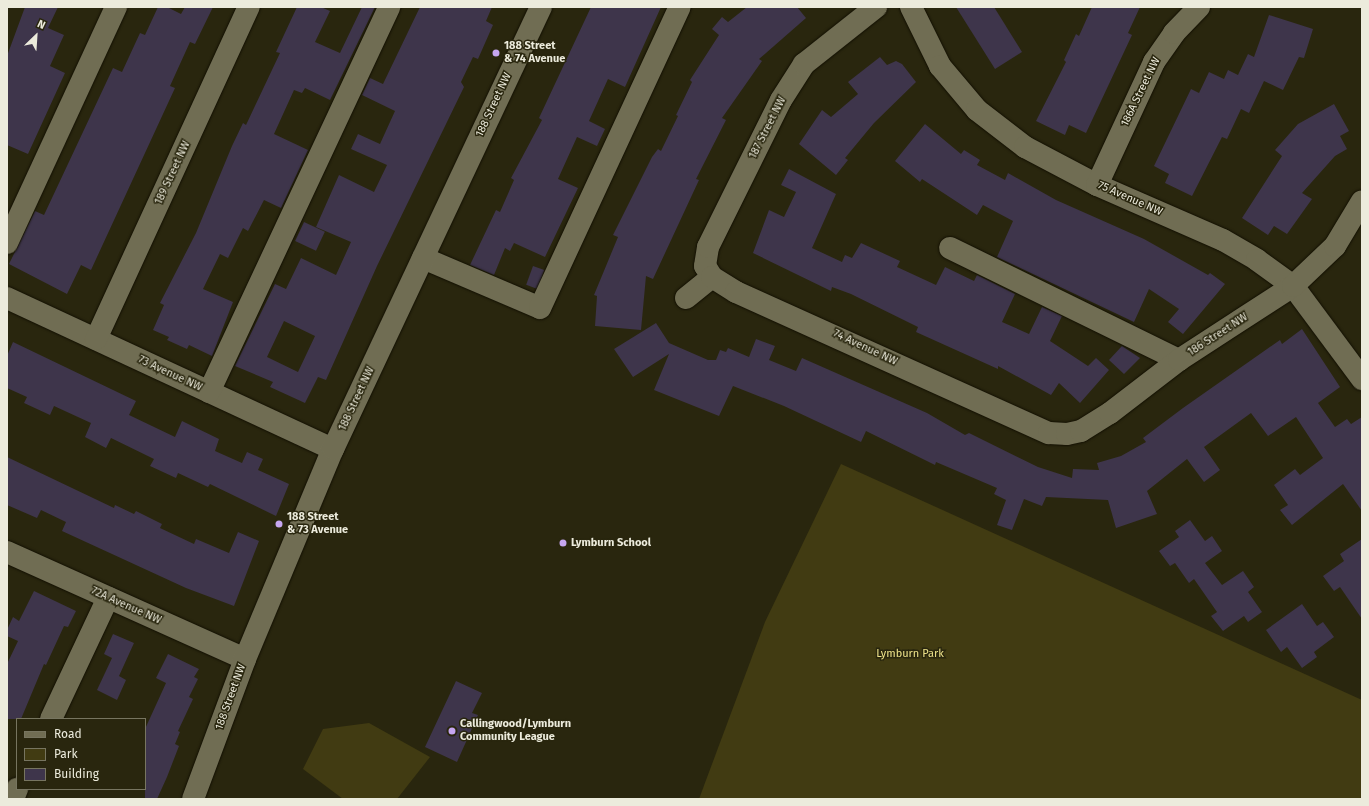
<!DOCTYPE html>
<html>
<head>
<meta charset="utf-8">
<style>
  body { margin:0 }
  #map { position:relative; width:1369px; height:806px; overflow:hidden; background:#29260e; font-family:"Fira Sans",sans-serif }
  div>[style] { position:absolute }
  .green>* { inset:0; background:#413b12 }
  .building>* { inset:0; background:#3e354b; transform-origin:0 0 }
  .roads { filter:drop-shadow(0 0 1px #120f00) drop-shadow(0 0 1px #120f00) }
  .minor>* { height:22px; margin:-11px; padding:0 11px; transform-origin:11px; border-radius:11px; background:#706d53 }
  .dots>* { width:11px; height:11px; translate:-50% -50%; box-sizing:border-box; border:2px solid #29260e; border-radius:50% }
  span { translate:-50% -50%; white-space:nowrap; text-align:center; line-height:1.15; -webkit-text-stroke:3px #29260e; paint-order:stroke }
  .poi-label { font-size:11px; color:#ecebdc; font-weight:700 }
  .left { translate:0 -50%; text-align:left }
  .street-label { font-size:11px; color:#ecebdc }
  .park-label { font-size:11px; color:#ede289 }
  .frame { position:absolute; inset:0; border:8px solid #ecebdc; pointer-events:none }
  .legend { position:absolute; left:16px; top:718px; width:130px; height:72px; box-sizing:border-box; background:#29260e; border:1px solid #777560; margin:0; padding:5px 7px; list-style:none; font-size:12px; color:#ecebdc }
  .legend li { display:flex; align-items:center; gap:8px; height:20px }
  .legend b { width:20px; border:1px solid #777560 }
  .north { position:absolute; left:16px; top:16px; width:40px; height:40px; -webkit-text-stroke:3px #29260e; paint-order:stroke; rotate:25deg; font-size:11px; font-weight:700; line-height:16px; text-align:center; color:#ecebdc }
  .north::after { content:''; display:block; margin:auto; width:14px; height:18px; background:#ecebdc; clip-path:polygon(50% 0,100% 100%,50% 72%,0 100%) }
</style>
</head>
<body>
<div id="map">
  <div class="green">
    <i style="clip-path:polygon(841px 464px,1362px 700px,1362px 796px,1360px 799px,699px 799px,765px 622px)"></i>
    <i style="clip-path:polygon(369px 723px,430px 757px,397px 799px,343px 799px,303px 769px,323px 729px)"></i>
  </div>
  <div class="building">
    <i style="clip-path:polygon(25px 7px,58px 7px,48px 28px,64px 35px,50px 66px,65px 73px,28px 154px,7px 145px,7px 56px)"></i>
    <i style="clip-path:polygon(158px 7px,167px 7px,181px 14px,185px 7px,213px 7px,195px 44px,190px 42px,170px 86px,175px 88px,91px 270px,81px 265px,67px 294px,9px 264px,35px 211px,44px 215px,113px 68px,122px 72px,140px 33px,145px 35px)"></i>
    <i style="clip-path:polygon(297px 7px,321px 7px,330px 11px,315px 42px,340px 53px,362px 7px,375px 7px,330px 100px,305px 88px,302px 93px,294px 90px,274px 134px,308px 150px,281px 208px,264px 200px,248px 231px,243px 228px,228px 258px,220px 254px,203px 289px,233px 302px,212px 356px,189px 345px,187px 349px,167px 340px,169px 337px,153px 330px,164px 305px,160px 303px,196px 233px,232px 146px,243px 123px,246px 125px,280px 53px,276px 52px)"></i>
    <i style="clip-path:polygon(evenodd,420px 7px,492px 7px,486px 21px,493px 25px,478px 59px,473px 57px,461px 82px,464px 87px,377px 266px,326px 380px,318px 377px,305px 403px,270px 387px,273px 382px,235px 366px,275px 284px,286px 289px,301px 258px,336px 275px,351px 242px,316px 227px,339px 175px,374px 192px,387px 165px,351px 149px,358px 134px,380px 144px,395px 111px,362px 95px,370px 78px,383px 84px,420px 7px,284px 321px,315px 336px,298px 372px,267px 357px,284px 321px)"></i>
    <i style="clip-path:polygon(591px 7px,661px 7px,625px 87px,608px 79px,589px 121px,605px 129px,597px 146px,577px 137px,558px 179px,578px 188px,545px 257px,514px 243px,510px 251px,505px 248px,494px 275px,470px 265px,496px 210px,500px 212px,514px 180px,511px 178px,542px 120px,539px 118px)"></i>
    <i style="clip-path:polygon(747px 7px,797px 7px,806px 18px,759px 59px,762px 61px,722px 118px,726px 120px,696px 179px,699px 180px,653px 279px,646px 276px,641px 330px,595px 326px,597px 296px,594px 295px,618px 237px,613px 235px,652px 157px,658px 149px,661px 151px,678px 116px,676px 115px,692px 82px,690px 80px,719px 35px,712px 29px,722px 17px,728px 22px)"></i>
    <i style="clip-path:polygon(956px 7px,994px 7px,1022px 52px,995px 69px)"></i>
    <i style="clip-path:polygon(1092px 7px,1140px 7px,1128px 33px,1132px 35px,1086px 133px,1069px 125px,1065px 135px,1036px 121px,1066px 62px,1064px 60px,1076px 34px,1079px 36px)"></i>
    <i style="clip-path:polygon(1269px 15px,1313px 29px,1304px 58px,1299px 57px,1283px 90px,1264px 81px,1249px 113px,1241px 109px,1227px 139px,1222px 137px,1192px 196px,1165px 183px,1169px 174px,1154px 166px,1191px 89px,1199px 93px,1209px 72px,1224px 79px,1228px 70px,1238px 75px,1248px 54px,1254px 57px)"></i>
    <i style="clip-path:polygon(880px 57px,887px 65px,896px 61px,902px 64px,916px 82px,874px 123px,845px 158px,848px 160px,836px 175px,799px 144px,822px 110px,831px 117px,858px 94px,848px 82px)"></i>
    <i style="clip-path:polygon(1334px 104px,1349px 131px,1340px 136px,1347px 149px,1335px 156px,1302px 193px,1312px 199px,1287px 234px,1274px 226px,1268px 235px,1242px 218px,1282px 156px,1275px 150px,1298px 124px)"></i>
    <i style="clip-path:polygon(925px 124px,961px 154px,964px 150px,980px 160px,977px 165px,1005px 180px,1008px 173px,1056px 200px,1144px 239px,1208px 275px,1210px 273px,1225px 284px,1183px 334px,1168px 322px,1179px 309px,1149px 289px,1134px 322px,997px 257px,1013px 221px,983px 205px,977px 215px,922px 179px,920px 182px,895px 161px)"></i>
    <i style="clip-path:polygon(789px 169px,836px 194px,812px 248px,842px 262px,845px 255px,852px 258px,861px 243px,900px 261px,897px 267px,936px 285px,945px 267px,974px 281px,977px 275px,1015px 294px,1002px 322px,1029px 334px,1042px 307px,1062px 316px,1050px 341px,1088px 366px,1096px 358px,1109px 370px,1080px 403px,1059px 383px,1051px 395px,998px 366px,998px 369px,916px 332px,918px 327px,851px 294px,832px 287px,831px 291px,753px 253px,769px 210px,784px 217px,796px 192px,781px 185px)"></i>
    <i style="left:304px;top:222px;width:23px;height:21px;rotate:25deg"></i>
    <i style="left:533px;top:266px;width:12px;height:20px;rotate:20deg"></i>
    <i style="clip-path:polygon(656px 323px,669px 343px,708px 360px,716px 360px,720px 350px,726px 352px,728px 348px,749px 357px,756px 339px,775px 346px,769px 360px,796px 371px,802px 358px,927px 413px,965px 435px,969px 433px,1038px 467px,1072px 478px,1073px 469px,1099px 470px,1097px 463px,1121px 456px,1146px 442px,1143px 438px,1183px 408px,1280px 340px,1282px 344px,1302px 329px,1340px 387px,1318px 403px,1335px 427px,1347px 419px,1351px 424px,1362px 417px,1362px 511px,1343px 484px,1292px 525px,1280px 510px,1288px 505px,1274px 485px,1295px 469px,1300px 475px,1323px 458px,1296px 417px,1268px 436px,1251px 413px,1204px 447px,1220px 470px,1204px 482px,1187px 459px,1147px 491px,1157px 514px,1116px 528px,1108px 500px,1046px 497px,1042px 506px,1024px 499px,1012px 530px,997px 525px,1006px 500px,994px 494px,997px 488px,936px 462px,935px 465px,866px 431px,861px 442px,784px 406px,733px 386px,719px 416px,654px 390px,669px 354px,633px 377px,614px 349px)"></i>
    <i style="clip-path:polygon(13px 342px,136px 401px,129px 415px,175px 437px,182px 421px,219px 439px,215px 451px,242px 463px,247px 452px,263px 459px,258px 470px,289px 484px,276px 516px,210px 484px,208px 487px,178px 473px,176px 478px,150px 466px,154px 459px,111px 438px,106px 448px,85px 437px,91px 423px,54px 406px,50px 415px,24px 403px,27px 397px,7px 388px,7px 356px)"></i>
    <i style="clip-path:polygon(1122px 346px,1140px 358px,1124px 374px,1109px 360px)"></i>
    <i style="clip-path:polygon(7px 457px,114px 508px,115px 505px,134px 514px,136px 511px,162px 524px,160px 528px,194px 544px,196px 539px,229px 553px,238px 532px,259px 541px,234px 606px,186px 588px,62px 531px,66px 522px,41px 510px,37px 518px,7px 505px)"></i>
    <i style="clip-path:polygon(1190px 520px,1205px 541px,1212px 536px,1222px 551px,1205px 563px,1222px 585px,1243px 571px,1254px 587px,1248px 592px,1262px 612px,1248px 622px,1244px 616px,1223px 631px,1211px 616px,1217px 612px,1194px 579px,1189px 583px,1175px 563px,1170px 566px,1159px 551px,1179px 537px,1175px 531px)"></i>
    <i style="clip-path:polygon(1362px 539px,1362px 619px,1340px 587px,1334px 591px,1323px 576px,1344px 561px,1340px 554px)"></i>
    <i style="clip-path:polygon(34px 591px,76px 611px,68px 627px,64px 626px,46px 665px,44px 664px,21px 719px,7px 719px,7px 664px,18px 641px,7px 636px,7px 630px,13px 617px,19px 621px)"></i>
    <i style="clip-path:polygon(1302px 604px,1317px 626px,1323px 622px,1334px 637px,1314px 652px,1317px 657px,1302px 668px,1287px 647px,1281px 652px,1266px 630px)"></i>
    <i style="clip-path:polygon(113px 634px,134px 643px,119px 676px,126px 680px,117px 700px,97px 690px,112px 658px,104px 654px)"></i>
    <i style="clip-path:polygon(168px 654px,199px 669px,194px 677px,198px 679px,189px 697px,193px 699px,178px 731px,180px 732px,175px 744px,179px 746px,167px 777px,157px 799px,145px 799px,145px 729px,166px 683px,156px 678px)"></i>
    <i style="clip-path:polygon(456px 681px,482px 693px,472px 713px,478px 715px,457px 762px,425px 747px)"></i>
  </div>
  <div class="roads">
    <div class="minor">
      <i style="left:911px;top:7px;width:66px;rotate:63.8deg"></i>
      <i style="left:940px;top:66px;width:57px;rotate:49.9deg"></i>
      <i style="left:977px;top:110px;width:61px;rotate:37.6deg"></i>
      <i style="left:1025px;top:147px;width:81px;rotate:27.8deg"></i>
      <i style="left:1097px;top:185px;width:137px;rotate:23.6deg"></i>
      <i style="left:1223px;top:240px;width:39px;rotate:30deg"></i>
      <i style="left:1257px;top:260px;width:44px;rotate:35.8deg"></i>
      <i style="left:1293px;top:286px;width:116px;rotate:53.4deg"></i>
      <i style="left:1097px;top:185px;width:136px;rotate:-65.1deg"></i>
      <i style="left:1154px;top:62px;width:35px;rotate:-55deg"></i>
      <i style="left:1174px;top:33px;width:36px;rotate:-46deg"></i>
      <i style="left:7px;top:243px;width:260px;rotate:-65.2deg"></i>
      <i style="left:950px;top:248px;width:255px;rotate:26.1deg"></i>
      <i style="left:423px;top:258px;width:127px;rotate:23.1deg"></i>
      <i style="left:540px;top:308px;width:332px;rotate:-65.1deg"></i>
      <i style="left:712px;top:277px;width:13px;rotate:-122deg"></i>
      <i style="left:705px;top:266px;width:19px;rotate:-81deg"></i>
      <i style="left:708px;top:247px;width:164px;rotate:-63.6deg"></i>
      <i style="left:781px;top:100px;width:43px;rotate:-57.4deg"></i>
      <i style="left:804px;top:64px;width:92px;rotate:-38.4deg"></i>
      <i style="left:7px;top:298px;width:359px;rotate:24.9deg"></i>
      <i style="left:686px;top:298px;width:33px;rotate:-39deg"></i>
      <i style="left:712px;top:277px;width:28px;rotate:32deg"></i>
      <i style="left:736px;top:292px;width:343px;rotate:24.3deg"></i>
      <i style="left:1049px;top:433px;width:18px;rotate:3deg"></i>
      <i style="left:1067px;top:434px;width:14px;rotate:-12deg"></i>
      <i style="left:1081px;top:431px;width:34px;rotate:-32deg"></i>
      <i style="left:1110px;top:413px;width:87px;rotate:-37.5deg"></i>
      <i style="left:1179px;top:360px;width:136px;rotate:-33deg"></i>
      <i style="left:1293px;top:286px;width:58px;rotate:-43.6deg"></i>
      <i style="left:1335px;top:246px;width:52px;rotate:-59deg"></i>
      <i style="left:96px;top:339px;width:366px;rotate:-65.3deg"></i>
      <i style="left:209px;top:392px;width:425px;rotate:-64.9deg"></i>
      <i style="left:7px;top:552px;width:261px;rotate:24.2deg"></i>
      <i style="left:51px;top:719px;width:134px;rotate:-64.8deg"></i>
      <i style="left:13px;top:799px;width:11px;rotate:-68deg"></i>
      <i style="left:193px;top:799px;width:149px;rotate:-69.6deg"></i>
      <i style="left:245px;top:659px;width:228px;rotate:-67.3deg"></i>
      <i style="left:333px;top:449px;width:488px;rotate:-64.8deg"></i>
    </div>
  </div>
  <div class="dots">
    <i style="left:496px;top:53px;background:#c6a6f0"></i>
    <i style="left:279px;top:524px;background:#c6a6f0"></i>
    <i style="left:563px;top:543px;background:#c6a6f0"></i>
    <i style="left:452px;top:731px;background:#c6a6f0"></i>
  </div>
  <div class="poi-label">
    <span class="left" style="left:504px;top:53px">188 Street<br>&amp; 74 Avenue</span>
    <span class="left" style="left:287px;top:524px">188 Street<br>&amp; 73 Avenue</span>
    <span class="left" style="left:571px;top:543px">Lymburn School</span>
    <span class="left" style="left:460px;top:731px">Callingwood/Lymburn<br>Community League</span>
  </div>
  <div class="street-label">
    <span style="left:1141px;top:92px;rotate:-64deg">186A Street NW</span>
    <span style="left:494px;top:105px;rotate:-65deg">188 Street NW</span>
    <span style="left:768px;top:128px;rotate:-63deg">187 Street NW</span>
    <span style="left:173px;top:173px;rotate:-65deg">189 Street NW</span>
    <span style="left:1130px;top:199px;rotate:24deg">75 Avenue NW</span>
    <span style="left:1218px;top:335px;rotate:-33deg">186 Street NW</span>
    <span style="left:865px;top:348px;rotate:25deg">74 Avenue NW</span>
    <span style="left:170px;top:374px;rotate:25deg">73 Avenue NW</span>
    <span style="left:357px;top:399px;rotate:-65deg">188 Street NW</span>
    <span style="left:126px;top:606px;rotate:24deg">72A Avenue NW</span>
    <span style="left:231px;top:697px;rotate:-70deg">188 Street NW</span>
  </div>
  <div class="park-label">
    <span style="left:910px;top:654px">Lymburn Park</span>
  </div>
  <div class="frame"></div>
  <ul class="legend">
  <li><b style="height:5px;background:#706d53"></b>Road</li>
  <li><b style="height:11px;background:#413b12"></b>Park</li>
  <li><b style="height:11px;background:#3e354b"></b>Building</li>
  </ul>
  <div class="north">N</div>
</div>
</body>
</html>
